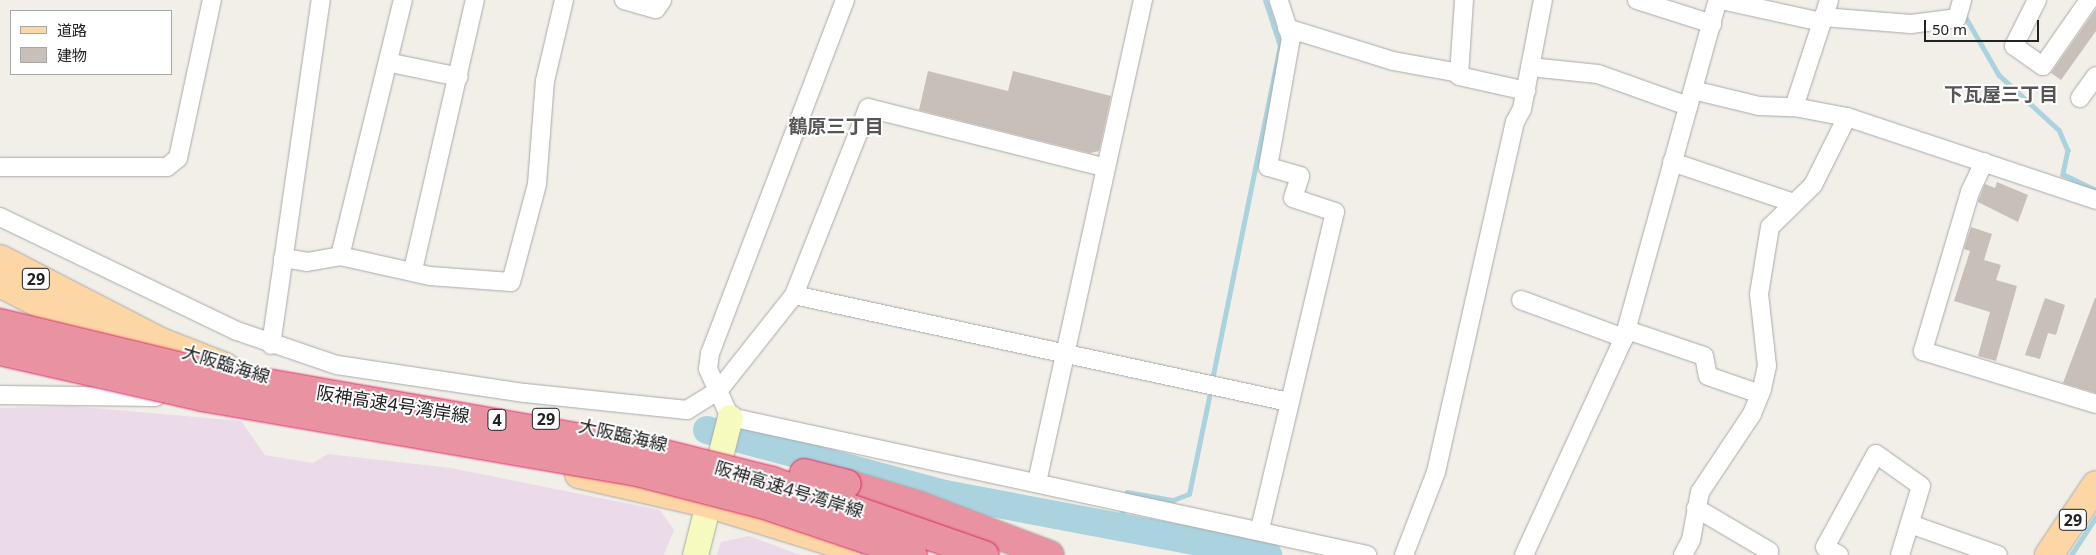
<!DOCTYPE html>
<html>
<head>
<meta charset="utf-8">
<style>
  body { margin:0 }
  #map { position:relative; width:2096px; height:555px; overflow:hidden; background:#f2efe9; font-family:"Noto Sans","Noto Sans JP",sans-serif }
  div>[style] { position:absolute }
  .industrial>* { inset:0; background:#ebdbe8 }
  .stream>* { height:4.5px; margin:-2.25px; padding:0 2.25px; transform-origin:2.25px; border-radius:2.25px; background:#aad3df }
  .river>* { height:28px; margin:-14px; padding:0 14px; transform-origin:14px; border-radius:14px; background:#aad3df }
  .building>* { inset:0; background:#c7bfb8 }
  .roads { filter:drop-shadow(0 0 1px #a9a9a9) drop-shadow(0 0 1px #a9a9a9) }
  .street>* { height:18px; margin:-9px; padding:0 9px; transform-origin:9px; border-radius:9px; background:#fff }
  .secondary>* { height:25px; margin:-12.5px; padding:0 12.5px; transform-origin:12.5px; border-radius:12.5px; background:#f7fabf }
  .primary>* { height:28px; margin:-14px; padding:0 14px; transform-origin:14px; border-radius:14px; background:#fcd6a4 }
  .highway>* { height:28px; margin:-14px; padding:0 14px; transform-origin:14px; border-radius:14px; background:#e892a2 }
  .bridges { filter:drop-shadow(0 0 1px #dc2a67) drop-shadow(0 0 1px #dc2a67) }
  .highway-bridge>* { height:28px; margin:-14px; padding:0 14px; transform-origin:14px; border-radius:14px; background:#e892a2 }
  span { translate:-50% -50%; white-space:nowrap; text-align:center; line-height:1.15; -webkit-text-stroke:4px #fff; paint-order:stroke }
  .shield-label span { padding:1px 4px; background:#fff; border:1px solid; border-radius:4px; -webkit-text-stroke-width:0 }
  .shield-label { font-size:16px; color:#222; font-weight:700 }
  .street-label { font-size:18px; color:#222 }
  .neighbourhood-label { font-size:19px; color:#555; font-weight:700 }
  .legend { position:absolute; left:10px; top:10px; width:162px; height:65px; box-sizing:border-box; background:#fff; border:1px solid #a7a7a7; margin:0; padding:6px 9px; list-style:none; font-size:15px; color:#222 }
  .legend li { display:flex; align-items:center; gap:10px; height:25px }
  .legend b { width:25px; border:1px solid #a7a7a7 }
  .scale { position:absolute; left:1924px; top:20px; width:115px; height:22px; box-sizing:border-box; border:2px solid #222; border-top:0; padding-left:6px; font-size:15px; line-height:18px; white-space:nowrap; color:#222; -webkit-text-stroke:4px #fff; paint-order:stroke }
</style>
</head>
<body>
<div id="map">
  <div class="industrial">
    <i style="clip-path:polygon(72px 406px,241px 421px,265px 455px,313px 463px,328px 454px,451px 468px,660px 510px,674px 530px,664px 555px,0 555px,0 408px)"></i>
    <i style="clip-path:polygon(749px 536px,800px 555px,717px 555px,721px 542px)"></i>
  </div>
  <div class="stream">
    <i style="left:1965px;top:16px;width:68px;rotate:60deg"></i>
    <i style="left:1999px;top:75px;width:81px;rotate:42.5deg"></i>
    <i style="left:2059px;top:130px;width:22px;rotate:66deg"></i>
    <i style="left:2068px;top:150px;width:25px;rotate:102deg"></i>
    <i style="left:2063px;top:174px;width:37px;rotate:26deg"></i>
    <i style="left:1213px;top:375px;width:336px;rotate:-78.5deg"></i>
    <i style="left:1280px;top:46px;width:48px;rotate:-108.1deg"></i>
    <i style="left:1127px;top:492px;width:47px;rotate:9.9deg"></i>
    <i style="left:1173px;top:500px;width:17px;rotate:-21deg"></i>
    <i style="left:1189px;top:494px;width:99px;rotate:-78.3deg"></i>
    <i style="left:1120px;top:527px;width:18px;rotate:-81deg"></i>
    <i style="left:2071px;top:555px;width:45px;rotate:-56.7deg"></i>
  </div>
  <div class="river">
    <i style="left:707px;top:430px;width:246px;rotate:15.1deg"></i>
    <i style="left:945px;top:494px;width:329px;rotate:10.7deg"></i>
  </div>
  <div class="building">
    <i style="clip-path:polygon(2096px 9px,2096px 31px,2061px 80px,2051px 73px)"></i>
    <i style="clip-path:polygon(928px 71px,1008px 91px,1013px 71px,1111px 96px,1099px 151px,1090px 153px,919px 110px)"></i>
    <i style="clip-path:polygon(1997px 182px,2028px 195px,2018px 222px,1978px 202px,1985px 184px,1995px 188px)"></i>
    <i style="clip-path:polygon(1971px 227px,1992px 234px,1984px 260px,2001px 265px,1996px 280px,2017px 286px,1996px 361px,1978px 356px,1990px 312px,1954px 301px,1970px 251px,1964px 249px)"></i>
    <i style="clip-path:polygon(2045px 298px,2065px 305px,2056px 335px,2048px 333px,2040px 359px,2025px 355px)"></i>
    <i style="clip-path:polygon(2095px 298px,2096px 298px,2096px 393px,2063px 383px)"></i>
  </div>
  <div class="roads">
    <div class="street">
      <i style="left:624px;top:0;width:33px;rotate:16deg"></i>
      <i style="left:656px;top:9px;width:11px;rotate:-56deg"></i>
      <i style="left:845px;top:0;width:378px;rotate:110.9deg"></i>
      <i style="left:710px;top:353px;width:16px;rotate:97deg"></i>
      <i style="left:708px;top:369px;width:53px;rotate:65.4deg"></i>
      <i style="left:730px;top:417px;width:652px;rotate:12.22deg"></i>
      <i style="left:1464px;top:0;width:76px;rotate:93.8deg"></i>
      <i style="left:1459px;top:76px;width:69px;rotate:12.6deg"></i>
      <i style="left:1637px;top:0;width:79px;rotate:17.7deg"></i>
      <i style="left:1721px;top:0;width:103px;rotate:12.3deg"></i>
      <i style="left:1822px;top:22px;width:23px;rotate:-72deg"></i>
      <i style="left:2037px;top:0;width:51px;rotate:116.6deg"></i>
      <i style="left:2014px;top:46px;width:35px;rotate:35deg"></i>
      <i style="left:2043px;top:66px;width:80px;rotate:-55.1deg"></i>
      <i style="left:1823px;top:17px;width:88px;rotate:4.5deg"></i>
      <i style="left:1911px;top:24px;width:46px;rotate:-7.4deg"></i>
      <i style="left:1957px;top:18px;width:19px;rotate:-74deg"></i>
      <i style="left:1287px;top:28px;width:111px;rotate:17.3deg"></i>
      <i style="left:1393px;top:61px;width:67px;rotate:10.3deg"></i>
      <i style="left:391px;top:63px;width:69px;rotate:11.6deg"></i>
      <i style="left:1530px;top:67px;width:68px;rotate:5.9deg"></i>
      <i style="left:1598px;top:74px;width:96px;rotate:19.6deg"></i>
      <i style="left:1693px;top:90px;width:68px;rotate:13.6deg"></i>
      <i style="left:1759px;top:106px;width:35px;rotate:2deg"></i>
      <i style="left:1794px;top:107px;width:54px;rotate:10.7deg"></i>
      <i style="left:1847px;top:117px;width:262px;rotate:18.4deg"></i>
      <i style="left:2080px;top:98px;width:27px;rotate:-54deg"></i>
      <i style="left:1794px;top:107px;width:89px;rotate:-71.8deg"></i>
      <i style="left:1672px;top:162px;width:129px;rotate:18.6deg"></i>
      <i style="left:1984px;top:162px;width:33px;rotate:115deg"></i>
      <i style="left:1970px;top:192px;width:166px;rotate:106.5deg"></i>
      <i style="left:1923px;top:351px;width:181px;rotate:17deg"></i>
      <i style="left:0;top:167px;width:167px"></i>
      <i style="left:167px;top:167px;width:14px;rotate:-39deg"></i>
      <i style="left:178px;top:158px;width:162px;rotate:-77.9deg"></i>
      <i style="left:0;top:217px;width:263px;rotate:25.7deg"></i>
      <i style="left:237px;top:331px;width:106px;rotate:18.8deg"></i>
      <i style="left:337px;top:365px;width:190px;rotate:8.5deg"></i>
      <i style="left:525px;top:393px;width:163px;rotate:6deg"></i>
      <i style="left:687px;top:410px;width:36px;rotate:-32deg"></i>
      <i style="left:718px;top:391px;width:122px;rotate:-51.6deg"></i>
      <i style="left:794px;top:295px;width:201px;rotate:-68.4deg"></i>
      <i style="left:868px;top:108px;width:245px;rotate:14.1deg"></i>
      <i style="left:340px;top:256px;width:264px;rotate:-76.2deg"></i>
      <i style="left:283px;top:258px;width:24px;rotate:9deg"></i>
      <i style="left:307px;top:262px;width:34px;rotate:-10deg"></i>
      <i style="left:340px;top:256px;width:92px;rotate:12.5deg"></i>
      <i style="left:430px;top:276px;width:81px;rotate:4.2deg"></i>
      <i style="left:511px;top:282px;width:101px;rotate:-75.1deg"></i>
      <i style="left:537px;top:184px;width:103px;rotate:-85.6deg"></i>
      <i style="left:545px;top:81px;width:83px;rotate:-76.8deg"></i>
      <i style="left:413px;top:270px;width:277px;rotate:-77.1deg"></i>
      <i style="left:794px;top:295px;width:506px;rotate:12.2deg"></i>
      <i style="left:1521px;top:300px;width:110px;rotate:20.3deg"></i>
      <i style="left:1627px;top:330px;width:81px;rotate:18.7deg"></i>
      <i style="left:1704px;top:356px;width:20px;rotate:79deg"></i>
      <i style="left:1708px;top:376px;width:55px;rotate:19.1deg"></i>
      <i style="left:271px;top:345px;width:349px;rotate:-81.8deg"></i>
      <i style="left:0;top:395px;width:156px;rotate:0.7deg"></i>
      <i style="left:1037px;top:482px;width:494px;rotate:-77.6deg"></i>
      <i style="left:1696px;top:508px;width:85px;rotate:30.5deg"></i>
      <i style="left:1910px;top:524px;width:93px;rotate:19.4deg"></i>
      <i style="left:1260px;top:529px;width:326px;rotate:-76.7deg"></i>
      <i style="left:1335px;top:212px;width:44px;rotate:-161.6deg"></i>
      <i style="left:1293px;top:198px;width:23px;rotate:-72deg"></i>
      <i style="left:1300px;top:176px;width:33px;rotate:-164deg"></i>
      <i style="left:1268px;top:167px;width:131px;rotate:-79.9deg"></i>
      <i style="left:1291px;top:38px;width:40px;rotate:-108deg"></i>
      <i style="left:1404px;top:555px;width:89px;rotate:-68.9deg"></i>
      <i style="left:1436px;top:472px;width:359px;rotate:-77.3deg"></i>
      <i style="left:1515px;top:122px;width:15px;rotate:-62deg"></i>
      <i style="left:1522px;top:109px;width:111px;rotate:-79.1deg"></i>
      <i style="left:1524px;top:555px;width:239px;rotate:-65.3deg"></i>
      <i style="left:1624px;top:338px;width:351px;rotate:-74.5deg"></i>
      <i style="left:1683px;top:555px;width:17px;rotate:-62deg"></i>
      <i style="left:1691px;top:540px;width:49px;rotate:-79.4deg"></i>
      <i style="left:1700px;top:492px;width:94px;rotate:-56.3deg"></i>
      <i style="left:1752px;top:414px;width:27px;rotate:-68deg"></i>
      <i style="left:1762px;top:389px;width:24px;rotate:-78deg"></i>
      <i style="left:1767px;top:366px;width:72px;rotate:-96.3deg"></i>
      <i style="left:1759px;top:294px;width:68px;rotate:-80.7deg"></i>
      <i style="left:1770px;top:227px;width:60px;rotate:-44.3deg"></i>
      <i style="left:1813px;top:185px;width:76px;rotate:-63.4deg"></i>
      <i style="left:1839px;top:555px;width:16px;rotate:-150deg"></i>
      <i style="left:1825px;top:547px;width:106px;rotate:-61.3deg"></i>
      <i style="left:1876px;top:454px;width:55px;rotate:35.4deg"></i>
      <i style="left:1921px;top:486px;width:72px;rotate:106.9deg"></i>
    </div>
    <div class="secondary">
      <i style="left:695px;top:555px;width:142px;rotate:-75.8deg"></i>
    </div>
    <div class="primary">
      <i style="left:0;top:259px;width:181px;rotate:27.3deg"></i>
      <i style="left:161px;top:342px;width:69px;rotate:21.3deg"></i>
      <i style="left:0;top:283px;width:139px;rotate:27.5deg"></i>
      <i style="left:579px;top:474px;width:134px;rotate:12.9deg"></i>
      <i style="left:710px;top:504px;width:145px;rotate:17.2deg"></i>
      <i style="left:2049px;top:555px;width:84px;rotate:-56.1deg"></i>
    </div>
    <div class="highway">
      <i style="left:847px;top:484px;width:74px;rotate:16.5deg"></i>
      <i style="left:918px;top:505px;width:141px;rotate:20.7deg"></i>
    </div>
  </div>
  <div class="bridges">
    <div class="highway-bridge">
      <i style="left:0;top:323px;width:209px;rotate:13.6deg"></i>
      <i style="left:203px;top:372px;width:444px;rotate:9.9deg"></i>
      <i style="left:640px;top:448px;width:136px;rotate:14deg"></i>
      <i style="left:772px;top:481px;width:225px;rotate:19.2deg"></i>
      <i style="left:0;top:351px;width:208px;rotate:12.8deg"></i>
      <i style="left:203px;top:397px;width:440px;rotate:9.8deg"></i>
      <i style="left:637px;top:472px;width:132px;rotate:14.5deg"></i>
      <i style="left:765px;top:505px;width:156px;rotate:18.7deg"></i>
      <i style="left:804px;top:473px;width:44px;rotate:14.3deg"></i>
    </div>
  </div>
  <div class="shield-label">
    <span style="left:36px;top:279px">29</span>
    <span style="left:546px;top:419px">29</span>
    <span style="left:497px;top:420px">4</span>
    <span style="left:2073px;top:520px">29</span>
  </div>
  <div class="street-label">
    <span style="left:226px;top:364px;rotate:17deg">大阪臨海線</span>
    <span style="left:393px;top:404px;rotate:9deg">阪神高速4号湾岸線</span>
    <span style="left:623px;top:435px;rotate:13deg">大阪臨海線</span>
    <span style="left:789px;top:489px;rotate:17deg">阪神高速4号湾岸線</span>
  </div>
  <div class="neighbourhood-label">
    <span style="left:2001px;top:95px">下瓦屋三丁目</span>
    <span style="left:836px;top:127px">鶴原三丁目</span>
  </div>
  <ul class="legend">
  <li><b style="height:6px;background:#fcd6a4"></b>道路</li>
  <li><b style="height:14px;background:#c7bfb8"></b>建物</li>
  </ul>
  <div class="scale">50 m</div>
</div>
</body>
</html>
